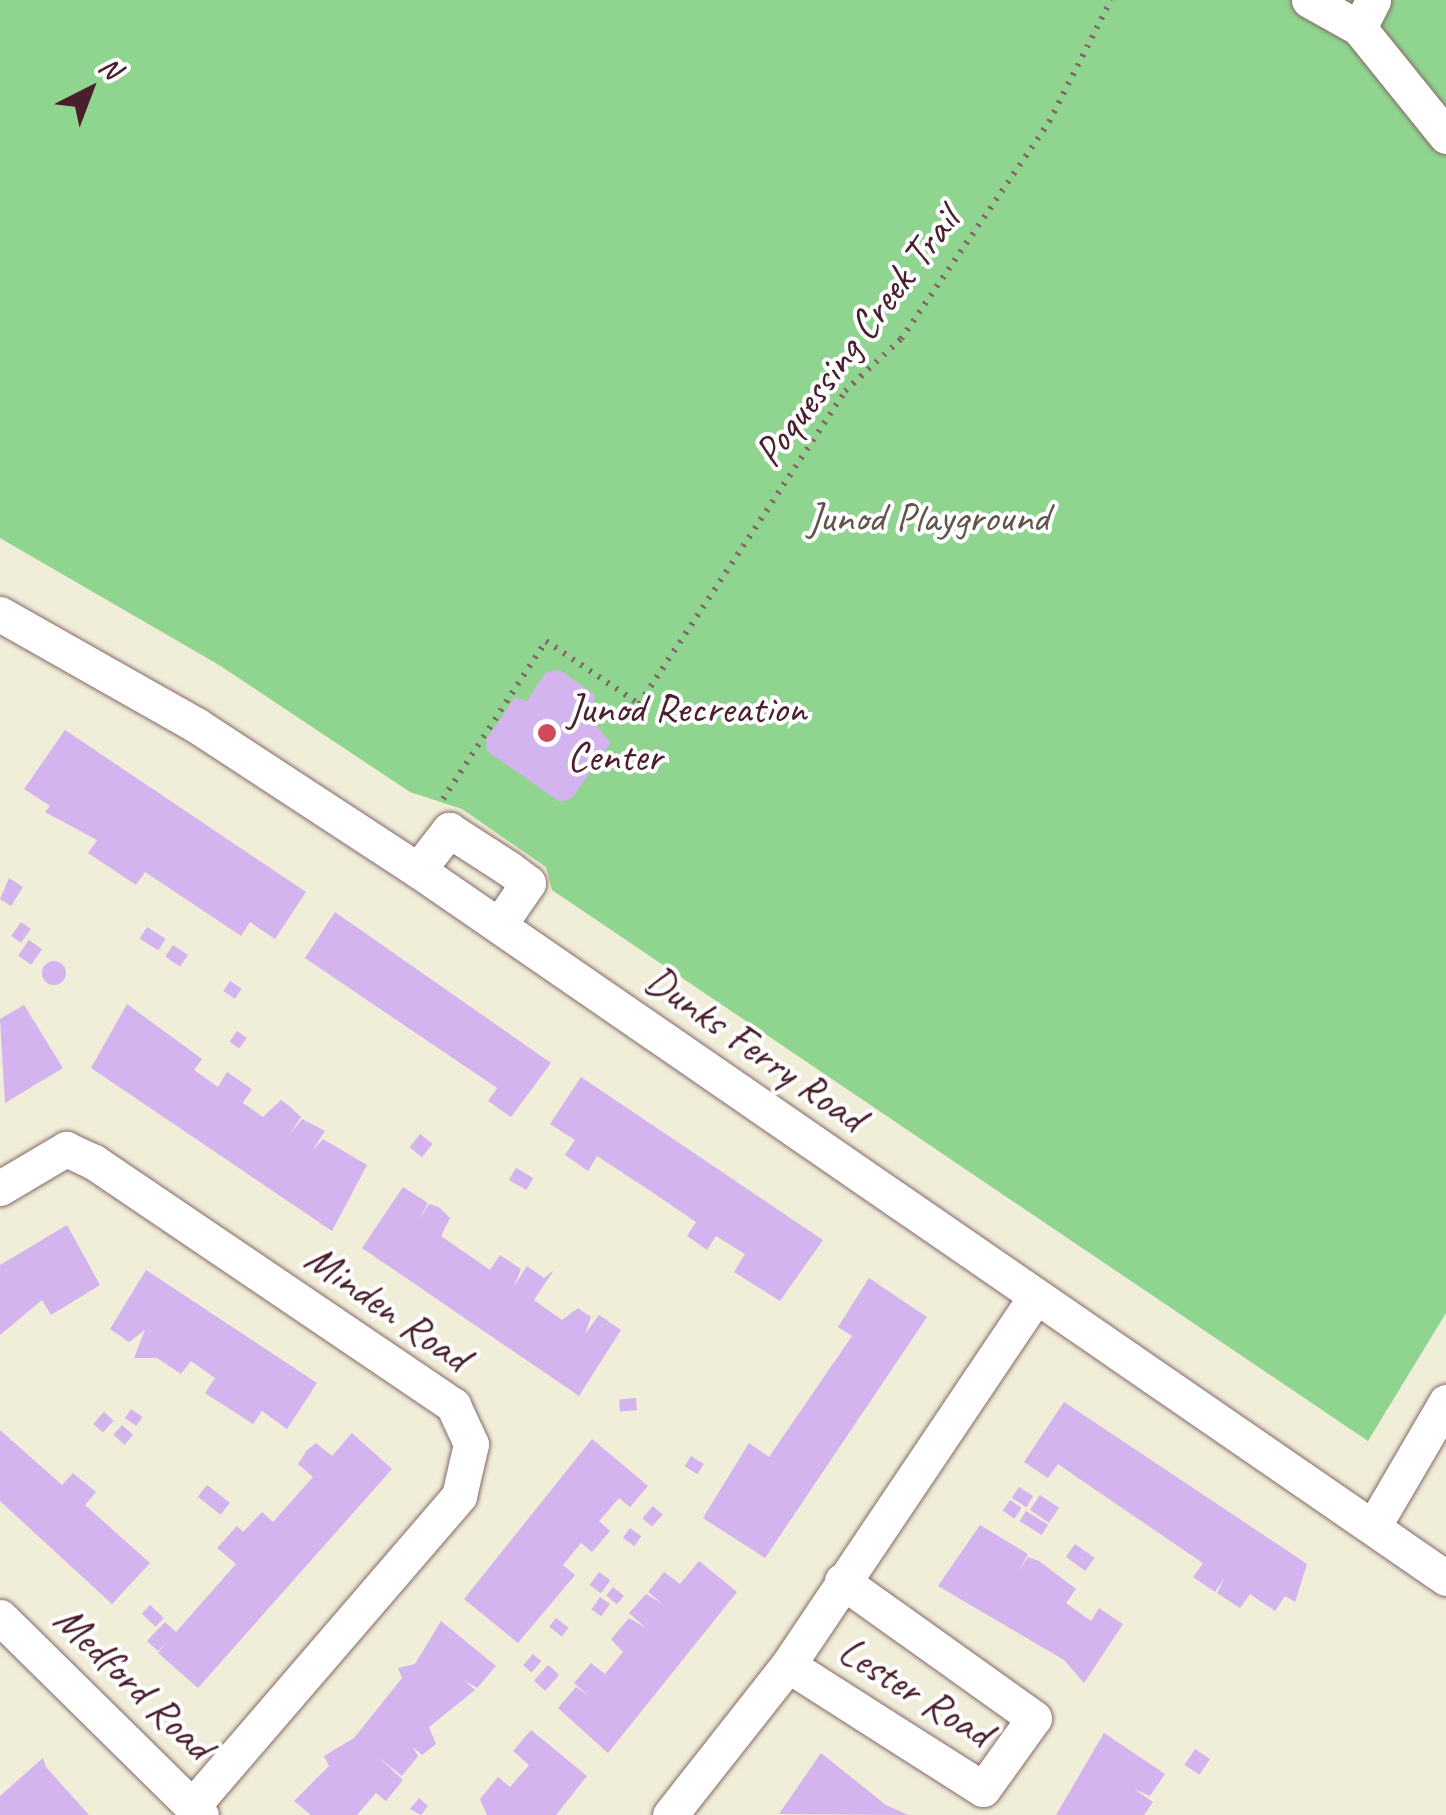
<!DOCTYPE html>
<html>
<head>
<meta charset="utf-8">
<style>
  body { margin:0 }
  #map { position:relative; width:1446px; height:1815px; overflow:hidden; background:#f0edd8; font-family:Caveat,sans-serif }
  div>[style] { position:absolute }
  .green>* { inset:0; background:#90d58f }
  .building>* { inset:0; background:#d4b4ee; transform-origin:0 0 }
  .round { border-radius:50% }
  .path>* { height:6px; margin-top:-3px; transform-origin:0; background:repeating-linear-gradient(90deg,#846768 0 2.5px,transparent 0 10.5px) }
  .roads { filter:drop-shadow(0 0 2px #846768) drop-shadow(0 0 2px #846768) }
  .minor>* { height:35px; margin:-17.5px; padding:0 17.5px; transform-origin:17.5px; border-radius:17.5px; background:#fff }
  .dots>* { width:28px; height:28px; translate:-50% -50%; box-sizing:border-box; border:5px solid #fff; border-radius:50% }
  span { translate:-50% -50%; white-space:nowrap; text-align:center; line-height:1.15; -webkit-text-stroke:8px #fff; paint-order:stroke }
  .street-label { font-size:42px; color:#4a1f2b }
  .park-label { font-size:42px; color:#5f5649 }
  .poi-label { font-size:42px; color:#4a1f2b }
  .left { translate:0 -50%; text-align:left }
  .north { position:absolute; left:40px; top:40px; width:100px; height:100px; -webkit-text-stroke:8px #fff; paint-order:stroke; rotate:42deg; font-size:28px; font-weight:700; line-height:40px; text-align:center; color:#4a1f2b }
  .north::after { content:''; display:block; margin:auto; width:35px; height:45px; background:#4a1f2b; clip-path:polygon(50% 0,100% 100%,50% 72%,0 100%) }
</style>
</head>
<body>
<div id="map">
  <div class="green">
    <i style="clip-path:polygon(0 0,1446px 0,1446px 1313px,1368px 1441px,552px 890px,546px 867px,462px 809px,410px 792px,219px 665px,0 538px)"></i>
  </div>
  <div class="building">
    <i style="clip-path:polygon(560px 670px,595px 695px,590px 718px,611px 743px,572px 798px,560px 802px,487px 751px,486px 740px,515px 697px,527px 701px,546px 672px)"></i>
    <i style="clip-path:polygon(65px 730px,306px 892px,275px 939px,250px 922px,241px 936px,145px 872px,136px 885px,88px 853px,97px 840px,45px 812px,50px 806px,24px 789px)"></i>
    <i style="clip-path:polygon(9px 878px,23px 887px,11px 906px,0 899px)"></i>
    <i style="clip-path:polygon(335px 912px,551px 1063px,511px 1117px,488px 1101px,497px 1088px,305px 958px)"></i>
    <i style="left:21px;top:922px;width:12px;height:17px;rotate:35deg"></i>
    <i style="left:147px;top:927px;width:22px;height:14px;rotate:32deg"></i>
    <i style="left:29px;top:940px;width:16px;height:19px;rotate:35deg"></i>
    <i style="left:173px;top:945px;width:18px;height:14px;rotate:34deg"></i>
    <i class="round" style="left:42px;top:961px;width:24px;height:24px"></i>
    <i style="left:230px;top:981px;width:14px;height:12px;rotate:34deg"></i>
    <i style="clip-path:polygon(127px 1004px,202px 1059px,194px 1070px,218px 1087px,227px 1072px,252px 1089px,243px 1103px,263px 1117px,281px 1100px,288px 1105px,301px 1117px,289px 1135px,302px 1119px,325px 1131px,312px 1151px,323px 1139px,367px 1165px,332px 1231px,91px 1068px)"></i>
    <i style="clip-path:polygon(24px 1005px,63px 1068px,5px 1103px,0 1019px)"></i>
    <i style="left:237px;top:1031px;width:12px;height:13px;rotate:35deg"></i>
    <i style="clip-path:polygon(581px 1077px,823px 1240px,780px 1301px,734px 1272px,745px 1254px,716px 1236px,707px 1250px,687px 1236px,696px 1222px,649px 1190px,597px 1156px,588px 1171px,565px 1155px,575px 1140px,550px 1124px)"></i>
    <i style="left:420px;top:1134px;width:16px;height:17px;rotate:38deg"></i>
    <i style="left:516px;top:1168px;width:20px;height:14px;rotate:30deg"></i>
    <i style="clip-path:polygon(403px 1187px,428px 1203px,418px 1221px,429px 1204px,439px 1207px,450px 1218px,441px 1236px,490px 1270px,500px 1255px,521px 1269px,514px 1286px,527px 1266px,544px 1278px,554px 1270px,534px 1300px,562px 1320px,578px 1308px,591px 1317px,585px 1334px,599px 1315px,621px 1330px,579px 1396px,362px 1248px)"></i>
    <i style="clip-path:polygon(67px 1225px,100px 1285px,51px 1315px,42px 1300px,0 1335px,0 1265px)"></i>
    <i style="clip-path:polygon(146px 1270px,317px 1383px,287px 1429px,262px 1411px,253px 1424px,205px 1393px,215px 1378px,191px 1361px,181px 1374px,157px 1358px,134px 1358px,145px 1330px,129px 1342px,110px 1329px)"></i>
    <i style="clip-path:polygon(869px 1278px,927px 1317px,765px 1558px,703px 1518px,749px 1443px,769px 1457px,852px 1336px,838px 1327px)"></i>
    <i style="left:636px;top:1398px;width:12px;height:17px;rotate:85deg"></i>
    <i style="clip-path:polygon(1064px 1402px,1307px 1564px,1295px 1602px,1285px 1596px,1275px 1611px,1250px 1594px,1240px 1608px,1217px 1593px,1225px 1577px,1215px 1592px,1193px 1577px,1203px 1563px,1081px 1480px,1058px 1464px,1048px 1478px,1024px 1462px)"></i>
    <i style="left:131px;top:1409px;width:14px;height:11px;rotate:34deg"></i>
    <i style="left:104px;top:1412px;width:13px;height:16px;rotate:42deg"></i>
    <i style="left:122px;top:1425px;width:15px;height:13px;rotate:42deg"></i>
    <i style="clip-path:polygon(0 1430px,62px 1485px,73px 1473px,96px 1492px,85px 1505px,150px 1563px,112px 1604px,0 1501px)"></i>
    <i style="clip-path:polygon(352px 1433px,392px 1469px,198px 1688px,158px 1653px,167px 1642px,158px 1651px,147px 1641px,165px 1622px,176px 1632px,236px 1564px,217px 1548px,237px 1526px,243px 1532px,262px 1512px,273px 1522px,313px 1477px,298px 1464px,307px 1450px,316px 1443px,332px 1456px)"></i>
    <i style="clip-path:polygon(592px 1439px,648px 1486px,630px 1507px,619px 1498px,599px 1521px,610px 1531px,592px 1552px,581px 1543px,563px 1565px,575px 1575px,518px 1643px,464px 1599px)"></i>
    <i style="left:691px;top:1456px;width:15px;height:12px;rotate:32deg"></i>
    <i style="left:207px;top:1485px;width:29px;height:15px;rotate:38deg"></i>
    <i style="left:1019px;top:1487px;width:17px;height:13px;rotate:33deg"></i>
    <i style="left:1040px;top:1495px;width:23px;height:18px;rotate:34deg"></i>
    <i style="left:1010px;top:1500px;width:14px;height:13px;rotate:34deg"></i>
    <i style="left:653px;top:1506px;width:13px;height:16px;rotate:42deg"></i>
    <i style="left:1026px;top:1511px;width:26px;height:12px;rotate:32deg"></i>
    <i style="clip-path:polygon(980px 1525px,1028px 1554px,1018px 1572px,1028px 1557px,1039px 1561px,1076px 1589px,1066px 1603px,1091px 1621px,1099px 1608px,1123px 1624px,1084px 1683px,1064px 1660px,938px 1586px)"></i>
    <i style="left:630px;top:1528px;width:14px;height:12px;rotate:36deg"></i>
    <i style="left:1075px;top:1544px;width:24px;height:16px;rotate:35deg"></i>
    <i style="clip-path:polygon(699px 1561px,737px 1592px,608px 1753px,558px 1708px,576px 1687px,589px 1696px,574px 1683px,591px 1663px,605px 1674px,623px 1652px,611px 1639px,629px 1618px,646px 1628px,629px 1613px,646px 1594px,663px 1604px,648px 1592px,664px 1572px,680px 1584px)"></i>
    <i style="left:599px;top:1572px;width:14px;height:16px;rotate:36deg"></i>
    <i style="left:613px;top:1587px;width:14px;height:11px;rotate:39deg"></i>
    <i style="left:600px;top:1597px;width:12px;height:15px;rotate:35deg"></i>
    <i style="left:150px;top:1605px;width:19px;height:12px;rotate:43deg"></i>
    <i style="left:556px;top:1618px;width:16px;height:11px;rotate:38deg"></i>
    <i style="clip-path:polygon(441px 1621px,496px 1666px,477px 1688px,464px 1680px,475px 1690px,429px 1727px,436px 1744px,422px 1755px,413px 1747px,418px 1756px,402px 1776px,378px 1757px,403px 1780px,386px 1801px,376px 1793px,357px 1815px,311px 1815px,294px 1801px,329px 1766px,324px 1756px,354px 1738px,402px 1678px,398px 1668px,415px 1664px)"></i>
    <i style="left:533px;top:1654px;width:11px;height:15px;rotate:41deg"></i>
    <i style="left:548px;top:1665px;width:15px;height:21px;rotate:42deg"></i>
    <i style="clip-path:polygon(531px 1730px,587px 1776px,556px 1815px,487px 1815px,480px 1799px,498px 1777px,510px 1787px,529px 1765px,513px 1751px)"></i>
    <i style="clip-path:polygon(1104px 1733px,1165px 1774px,1150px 1796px,1134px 1789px,1153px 1802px,1144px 1815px,1056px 1815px)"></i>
    <i style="left:1195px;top:1749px;width:18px;height:19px;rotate:34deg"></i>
    <i style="clip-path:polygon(821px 1753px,886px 1805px,908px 1815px,779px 1814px)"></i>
    <i style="clip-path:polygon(43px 1758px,46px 1767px,89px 1815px,0 1815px,0 1796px)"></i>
    <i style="clip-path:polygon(419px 1798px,428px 1806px,421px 1815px,410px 1809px)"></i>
  </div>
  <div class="path">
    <i style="left:443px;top:799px;width:189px;rotate:-56.9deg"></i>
    <i style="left:546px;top:641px;width:112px;rotate:34.1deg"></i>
    <i style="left:639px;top:704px;width:375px;rotate:-56.6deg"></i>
    <i style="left:845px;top:391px;width:76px;rotate:-42.9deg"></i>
    <i style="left:901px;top:339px;width:263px;rotate:-55.7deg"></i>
    <i style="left:1049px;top:122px;width:137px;rotate:-63.1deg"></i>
  </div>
  <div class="roads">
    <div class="minor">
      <i style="left:1309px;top:0;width:57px;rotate:29.2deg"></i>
      <i style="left:1359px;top:28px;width:139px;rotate:51.1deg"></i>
      <i style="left:1359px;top:28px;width:31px;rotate:-63deg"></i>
      <i style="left:0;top:614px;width:225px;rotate:29.5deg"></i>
      <i style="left:196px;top:725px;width:265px;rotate:33.2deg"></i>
      <i style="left:418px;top:870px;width:1248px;rotate:34.56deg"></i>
      <i style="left:418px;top:870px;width:51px;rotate:-52.2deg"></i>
      <i style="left:449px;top:830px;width:70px;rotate:32.8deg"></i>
      <i style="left:508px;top:868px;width:25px;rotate:37deg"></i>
      <i style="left:528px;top:883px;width:51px;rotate:124.6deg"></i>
      <i style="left:0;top:1188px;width:77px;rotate:-30.6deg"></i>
      <i style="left:66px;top:1149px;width:31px;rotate:25deg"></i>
      <i style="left:94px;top:1162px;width:434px;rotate:34.1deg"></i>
      <i style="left:453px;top:1405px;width:43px;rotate:65.2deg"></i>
      <i style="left:471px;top:1444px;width:53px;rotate:103deg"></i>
      <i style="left:459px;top:1496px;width:408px;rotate:130.7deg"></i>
      <i style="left:1373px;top:1527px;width:145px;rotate:-59.7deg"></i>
      <i style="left:0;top:1617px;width:282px;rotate:44.6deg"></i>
      <i style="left:788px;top:1665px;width:231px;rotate:32.5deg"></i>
      <i style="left:983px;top:1789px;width:87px;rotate:-54.3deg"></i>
      <i style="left:1034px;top:1718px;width:236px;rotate:-144.5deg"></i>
      <i style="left:670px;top:1815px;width:191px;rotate:-51.8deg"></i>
      <i style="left:788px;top:1665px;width:441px;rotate:-56.1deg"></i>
    </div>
  </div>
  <div class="dots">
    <i style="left:547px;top:733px;background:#d1495b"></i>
  </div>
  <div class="street-label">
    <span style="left:857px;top:337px;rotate:-53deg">Poquessing Creek Trail</span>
    <span style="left:755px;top:1049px;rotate:35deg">Dunks Ferry Road</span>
    <span style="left:387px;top:1308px;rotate:35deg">Minden Road</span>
    <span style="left:133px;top:1683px;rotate:44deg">Medford Road</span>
    <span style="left:915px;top:1692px;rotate:32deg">Lester Road</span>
  </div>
  <div class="park-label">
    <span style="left:928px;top:518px">Junod Playground</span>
  </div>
  <div class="poi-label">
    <span class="left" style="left:567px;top:733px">Junod Recreation<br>Center</span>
  </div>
  <div class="north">N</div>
</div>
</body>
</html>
